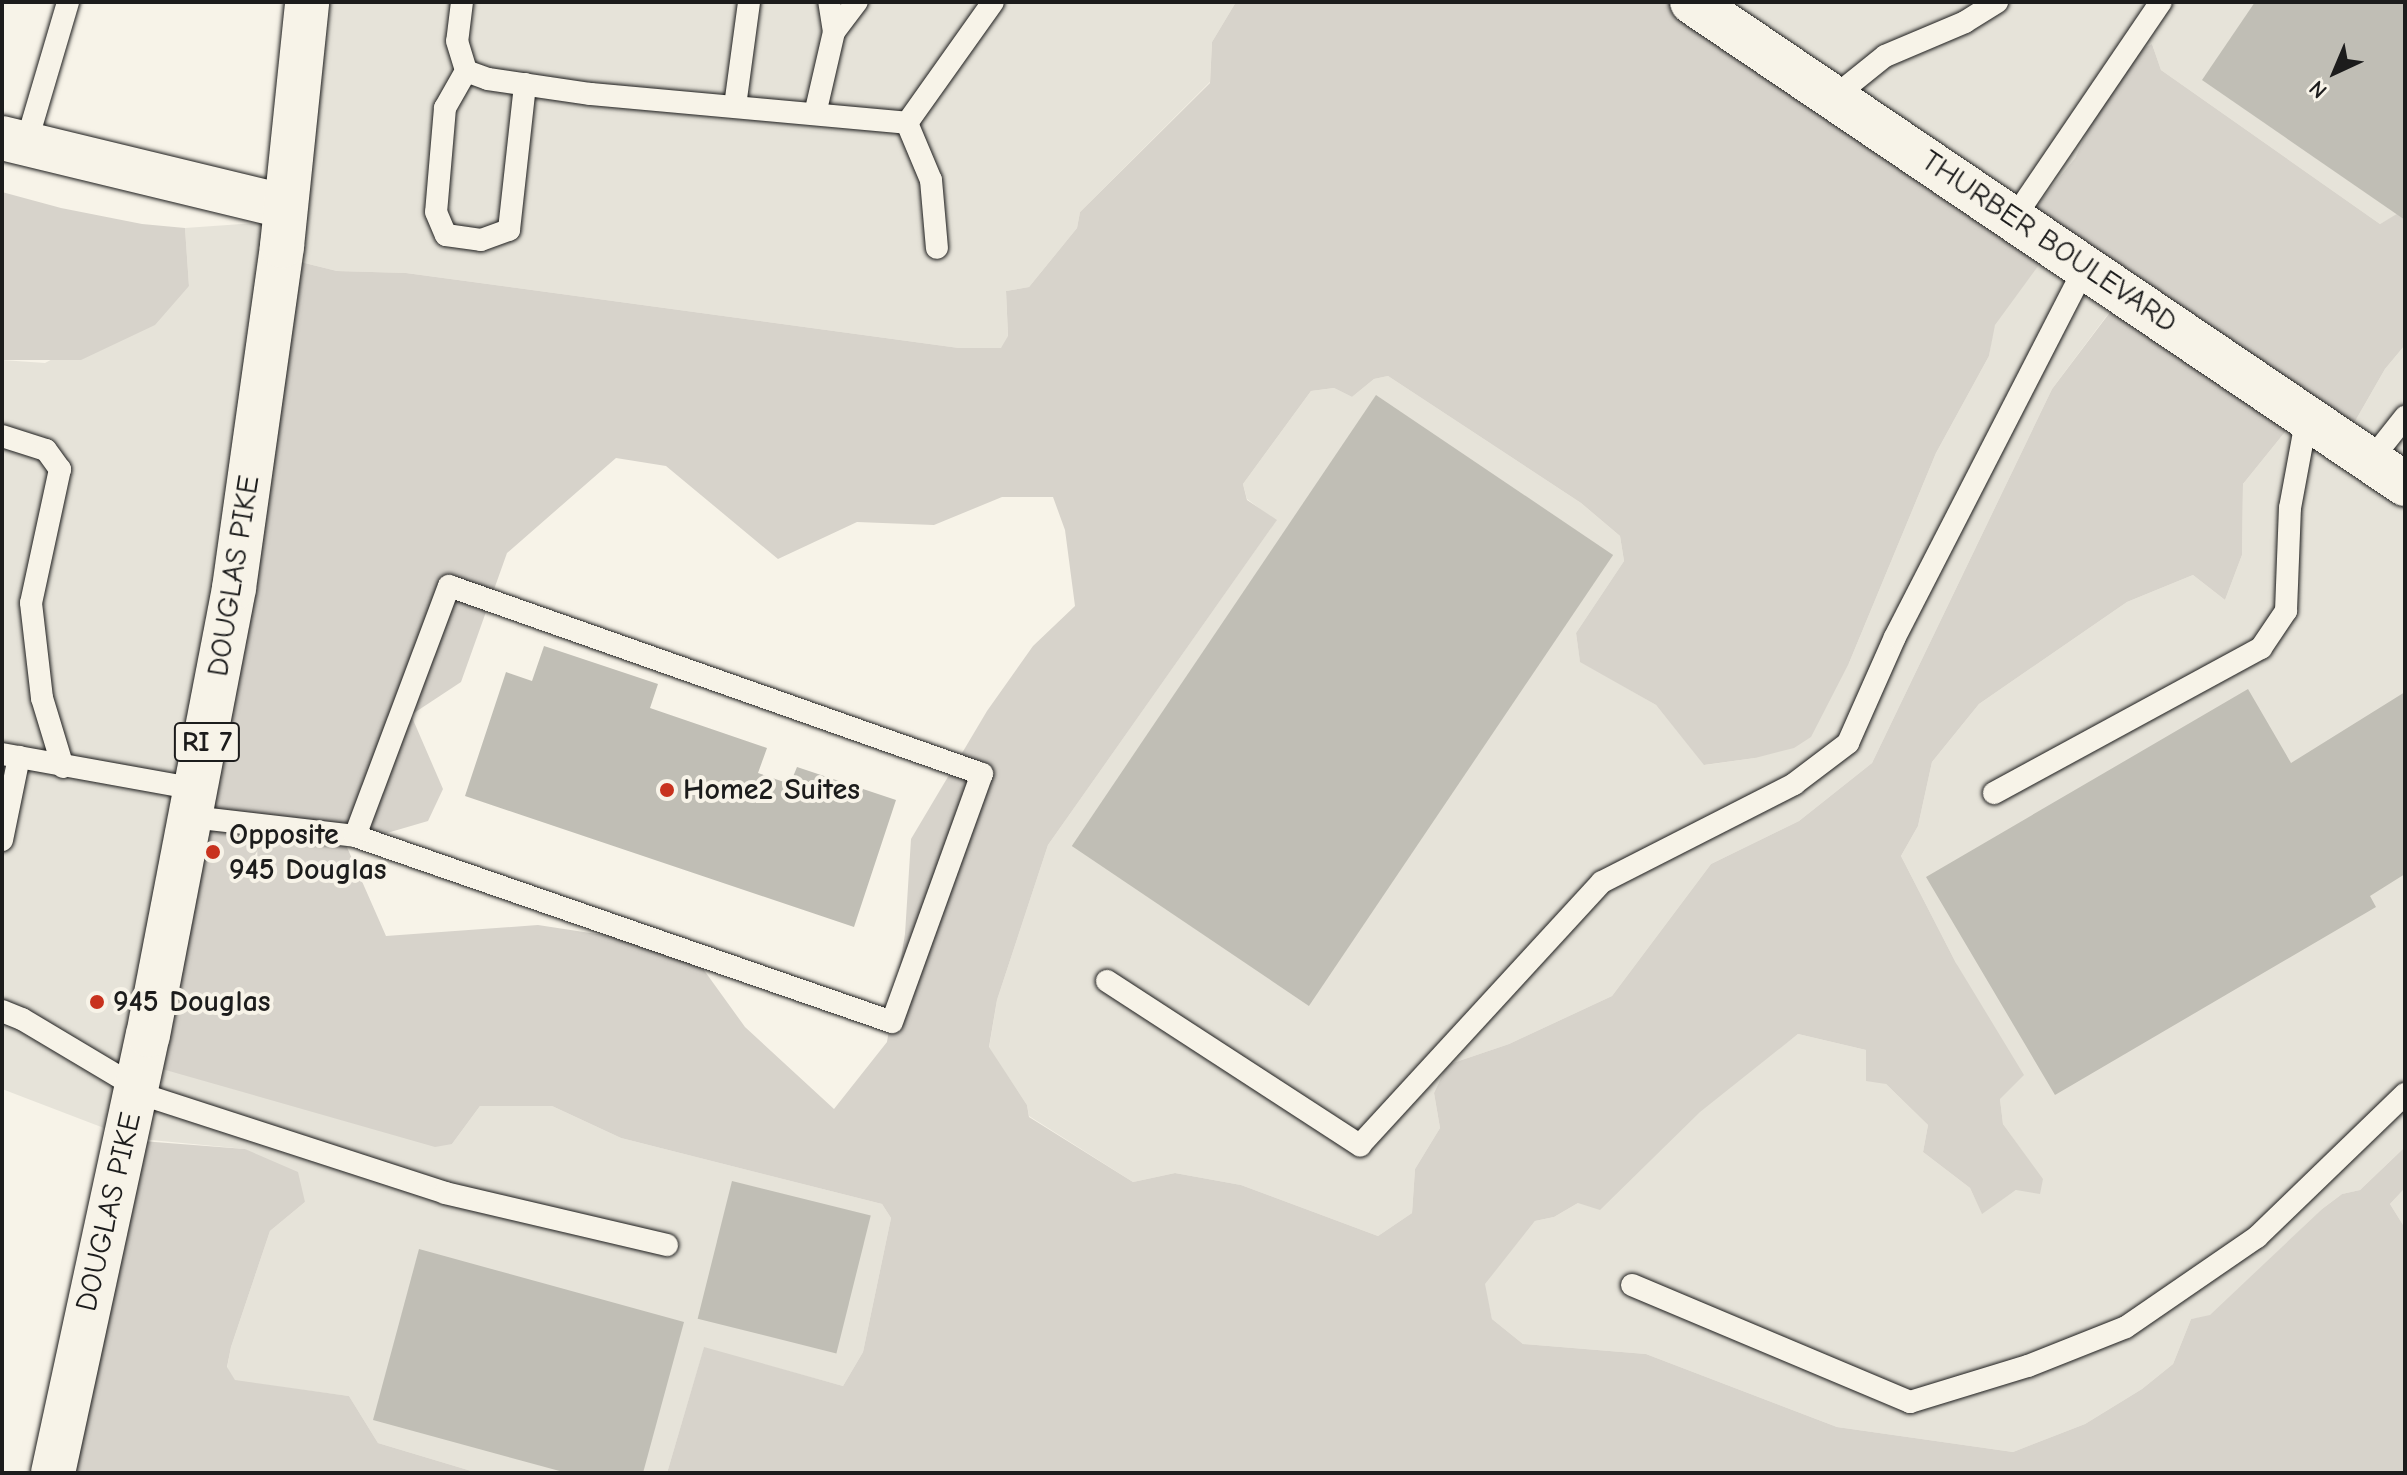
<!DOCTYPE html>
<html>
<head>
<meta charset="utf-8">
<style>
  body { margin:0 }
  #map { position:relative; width:2407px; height:1475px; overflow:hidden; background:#f7f3e8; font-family:"Comic Neue",sans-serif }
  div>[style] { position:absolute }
  .built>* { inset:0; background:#e6e3d9 }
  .green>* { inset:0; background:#d7d3cb }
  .building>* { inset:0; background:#c0beb5; transform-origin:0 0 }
  .roads { filter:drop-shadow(0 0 2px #1c1c1c) drop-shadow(0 0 2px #1c1c1c) }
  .lane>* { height:22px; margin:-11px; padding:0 11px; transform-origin:11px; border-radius:11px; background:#f7f3e8 }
  .street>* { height:44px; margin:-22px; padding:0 22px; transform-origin:22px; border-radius:22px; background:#f7f3e8 }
  .secondary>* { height:44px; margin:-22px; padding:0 22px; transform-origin:22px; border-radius:22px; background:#f7f3e8 }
  .primary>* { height:44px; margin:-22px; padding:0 22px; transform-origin:22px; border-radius:22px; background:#f7f3e8 }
  .dots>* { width:22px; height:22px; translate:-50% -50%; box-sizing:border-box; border:4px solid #f7f3e8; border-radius:50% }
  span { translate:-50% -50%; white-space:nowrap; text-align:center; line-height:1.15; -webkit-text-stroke:8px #f7f3e8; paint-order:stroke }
  .shield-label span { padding:2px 6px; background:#f7f3e8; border:2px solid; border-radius:6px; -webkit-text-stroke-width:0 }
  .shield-label { font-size:28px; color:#1c1c1c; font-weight:700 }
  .street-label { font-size:30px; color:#1c1c1c }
  .poi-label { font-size:30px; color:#1c1c1c; font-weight:700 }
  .left { translate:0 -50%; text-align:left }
  .frame { position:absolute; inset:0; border:4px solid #1c1c1c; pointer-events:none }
  .north { position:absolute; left:2295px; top:32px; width:80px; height:80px; -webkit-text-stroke:6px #f7f3e8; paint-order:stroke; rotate:224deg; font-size:22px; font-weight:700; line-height:32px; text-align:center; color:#1c1c1c }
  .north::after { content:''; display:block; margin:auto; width:28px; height:36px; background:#1c1c1c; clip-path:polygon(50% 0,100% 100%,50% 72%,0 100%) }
</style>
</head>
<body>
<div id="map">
  <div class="built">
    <i style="clip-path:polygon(303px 2px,1236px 2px,1212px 42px,1210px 82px,1080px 212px,1077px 228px,1029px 287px,1006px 291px,1008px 337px,1002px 348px,959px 348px,406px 273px,337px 271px,280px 257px,148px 1065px,452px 1144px,480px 1106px,552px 1106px,621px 1138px,882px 1204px,891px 1218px,863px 1352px,843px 1386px,704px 1348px,667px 1473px,478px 1473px,378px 1443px,349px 1396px,235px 1381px,227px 1368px,231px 1347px,270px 1231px,305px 1202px,245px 1149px,130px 1138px,2px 1089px,2px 360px,45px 363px,189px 286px,185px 228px,271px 222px)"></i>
    <i style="clip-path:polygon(1684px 2px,2405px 2px,2405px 210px,2380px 224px,2161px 70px,2152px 44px,2118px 61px,2075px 158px,2023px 222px)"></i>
    <i style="clip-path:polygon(2047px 254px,2120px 298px,2052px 389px,1872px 763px,1799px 821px,1711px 864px,1612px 996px,1509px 1044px,1447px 1065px,1434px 1093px,1440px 1128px,1415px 1169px,1412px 1213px,1378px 1236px,1241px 1185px,1175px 1173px,1133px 1182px,1029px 1116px,1027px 1105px,989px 1048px,997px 1000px,1048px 845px,1276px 521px,1247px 499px,1243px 484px,1311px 391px,1334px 388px,1352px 397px,1374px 379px,1388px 376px,1581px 503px,1620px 536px,1624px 561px,1576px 633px,1580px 661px,1656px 705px,1705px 765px,1755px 758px,1849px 663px,1936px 453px,1989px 356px,1994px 325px)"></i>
    <i style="clip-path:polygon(2405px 345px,2405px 1147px,2360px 1190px,2342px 1194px,2322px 1209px,2210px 1316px,2191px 1319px,2173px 1364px,2142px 1389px,2085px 1424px,2013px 1452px,1837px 1427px,1646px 1354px,1523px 1344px,1492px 1319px,1484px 1284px,1535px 1221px,1554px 1217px,1578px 1203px,1798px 1034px,1866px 1050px,1886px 1084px,1928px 1125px,1923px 1152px,1970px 1188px,1982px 1213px,2016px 1190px,2042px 1179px,2003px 1124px,2000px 1099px,1956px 963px,1901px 856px,1918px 826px,1932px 762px,1979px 704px,2127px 602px,2193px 575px,2225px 600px,2242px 555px,2243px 484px,2293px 422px,2342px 444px,2385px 369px)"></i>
    <i style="clip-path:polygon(2405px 1188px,2405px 1228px,2390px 1204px)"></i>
  </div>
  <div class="green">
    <i style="clip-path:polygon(evenodd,1236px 2px,1684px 2px,2023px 222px,2075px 158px,2119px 60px,2152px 44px,2161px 70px,2380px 224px,2405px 209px,2405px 345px,2385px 369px,2342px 444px,2293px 422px,2243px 484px,2242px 555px,2225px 600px,2193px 575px,2127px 602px,1979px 704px,1932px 762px,1918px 826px,1901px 856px,1956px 963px,2024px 1075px,2000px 1099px,2003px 1124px,2043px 1179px,2040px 1194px,2016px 1190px,1982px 1214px,1970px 1188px,1923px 1152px,1928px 1125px,1886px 1084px,1866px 1081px,1866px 1050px,1798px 1034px,1700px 1112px,1600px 1210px,1578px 1203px,1554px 1217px,1535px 1221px,1485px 1284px,1492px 1319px,1523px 1344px,1646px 1354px,1837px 1427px,2013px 1452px,2085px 1424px,2142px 1389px,2173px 1364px,2191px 1319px,2210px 1315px,2322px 1209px,2342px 1194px,2360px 1190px,2405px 1147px,2405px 1188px,2390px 1204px,2405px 1228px,2405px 1473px,667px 1473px,704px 1347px,843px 1386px,863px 1352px,891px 1218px,882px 1204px,621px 1138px,552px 1106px,480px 1106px,452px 1144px,435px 1147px,148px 1065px,280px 257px,337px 271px,406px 273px,959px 348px,1001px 348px,1008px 336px,1006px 291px,1029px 287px,1077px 228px,1080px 212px,1210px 83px,1212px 42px,1236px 2px,2047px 254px,2120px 299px,2052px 389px,1872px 763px,1799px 821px,1711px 864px,1612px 996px,1509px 1044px,1447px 1065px,1434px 1093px,1440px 1128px,1415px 1169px,1412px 1213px,1378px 1236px,1241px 1185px,1175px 1173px,1133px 1182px,1029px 1117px,1027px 1105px,989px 1047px,997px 1000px,1048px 845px,1277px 520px,1247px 500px,1243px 484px,1311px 391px,1334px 388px,1352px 397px,1374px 379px,1388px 376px,1581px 503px,1620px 536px,1624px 561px,1576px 633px,1580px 662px,1656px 705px,1704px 765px,1755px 758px,1794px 748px,1811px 737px,1849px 663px,1936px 453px,1989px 356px,1995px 325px,2047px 254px,1236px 2px,616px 458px,666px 466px,778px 559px,857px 522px,934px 525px,1002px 497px,1053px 497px,1065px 530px,1075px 606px,1033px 646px,987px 711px,911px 839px,905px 934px,887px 1042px,834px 1109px,745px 1027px,688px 948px,538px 925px,386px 936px,346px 845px,428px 821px,443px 789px,411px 715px,461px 682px,507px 553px,616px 458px)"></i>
    <i style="clip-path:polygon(2px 192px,61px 208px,142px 224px,185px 228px,189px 286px,155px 325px,81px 360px,2px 360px)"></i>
    <i style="clip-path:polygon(142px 1141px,245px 1149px,298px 1172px,305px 1202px,270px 1231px,231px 1347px,227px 1367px,235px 1380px,349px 1396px,378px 1443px,478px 1473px,48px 1473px)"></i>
  </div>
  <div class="building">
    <i style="clip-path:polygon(2255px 2px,2405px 2px,2405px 220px,2202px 80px)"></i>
    <i style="left:1376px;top:395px;width:286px;height:544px;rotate:34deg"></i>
    <i style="clip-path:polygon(544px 646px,658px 684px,650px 708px,767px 748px,758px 773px,790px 784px,797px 767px,896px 800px,854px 927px,465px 796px,506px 672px,532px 681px)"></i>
    <i style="clip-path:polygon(2248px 689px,2291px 763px,2405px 692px,2405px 874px,2370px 896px,2376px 907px,2055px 1095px,1926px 877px)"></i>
    <i style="left:732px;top:1181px;width:143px;height:142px;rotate:14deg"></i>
    <i style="clip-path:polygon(419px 1249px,684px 1322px,643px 1473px,567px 1473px,373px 1420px)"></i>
  </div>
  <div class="roads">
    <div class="lane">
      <i style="left:462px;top:2px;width:39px;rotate:97deg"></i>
      <i style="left:457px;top:41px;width:31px;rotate:73deg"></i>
      <i style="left:466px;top:71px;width:23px;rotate:20deg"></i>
      <i style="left:488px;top:79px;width:104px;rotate:8.3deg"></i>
      <i style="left:591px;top:94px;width:317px;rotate:5.2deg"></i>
      <i style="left:907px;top:123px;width:148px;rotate:-54.6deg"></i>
      <i style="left:834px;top:32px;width:38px;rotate:-53deg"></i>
      <i style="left:466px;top:71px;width:43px;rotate:119.6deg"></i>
      <i style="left:445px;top:108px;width:104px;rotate:94.9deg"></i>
      <i style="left:436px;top:212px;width:25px;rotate:67deg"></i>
      <i style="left:446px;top:235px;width:35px;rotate:8deg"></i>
      <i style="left:481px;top:240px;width:30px;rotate:-20deg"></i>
      <i style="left:509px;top:230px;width:147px;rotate:-83.7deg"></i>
      <i style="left:1834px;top:97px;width:65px;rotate:-38.8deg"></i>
      <i style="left:1885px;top:56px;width:87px;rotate:-23deg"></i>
      <i style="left:1965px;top:22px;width:38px;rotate:-32deg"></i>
      <i style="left:735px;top:106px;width:105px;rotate:-82.3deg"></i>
      <i style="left:815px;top:114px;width:84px;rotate:-77deg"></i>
      <i style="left:834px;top:32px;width:30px;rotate:-99deg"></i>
      <i style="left:907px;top:123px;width:62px;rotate:67.2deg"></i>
      <i style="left:931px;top:180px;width:68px;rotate:85deg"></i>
      <i style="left:26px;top:144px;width:148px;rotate:-73.5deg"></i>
      <i style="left:2014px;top:218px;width:261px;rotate:-55.8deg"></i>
      <i style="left:2px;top:436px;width:46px;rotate:17.7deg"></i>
      <i style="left:46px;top:450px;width:24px;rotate:54deg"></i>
      <i style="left:60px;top:469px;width:137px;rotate:102.2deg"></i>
      <i style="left:31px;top:603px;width:96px;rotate:83.4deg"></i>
      <i style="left:42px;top:698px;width:72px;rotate:73.1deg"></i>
      <i style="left:2371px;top:460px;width:55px;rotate:-51.7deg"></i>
      <i style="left:2px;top:754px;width:198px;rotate:10.2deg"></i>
      <i style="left:1994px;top:793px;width:304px;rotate:-28.5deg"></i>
      <i style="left:2261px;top:648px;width:45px;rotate:-56deg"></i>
      <i style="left:2286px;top:611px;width:103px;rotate:-87.8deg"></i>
      <i style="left:2290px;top:508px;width:94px;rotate:-79.5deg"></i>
      <i style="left:192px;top:817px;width:164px;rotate:6.6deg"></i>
      <i style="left:355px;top:836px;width:568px;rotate:19.1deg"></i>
      <i style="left:892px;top:1022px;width:264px;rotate:-70.1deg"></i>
      <i style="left:982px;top:774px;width:565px;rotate:-160.57deg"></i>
      <i style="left:449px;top:586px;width:267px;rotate:110.6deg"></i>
      <i style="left:2px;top:840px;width:85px;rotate:-78.4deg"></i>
      <i style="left:1107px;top:981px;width:302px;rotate:33deg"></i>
      <i style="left:1360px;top:1145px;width:357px;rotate:-47.4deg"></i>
      <i style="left:1602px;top:882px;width:216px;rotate:-27deg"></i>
      <i style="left:1794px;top:784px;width:68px;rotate:-37.2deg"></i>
      <i style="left:1848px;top:743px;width:116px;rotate:-66.1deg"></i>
      <i style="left:1895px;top:637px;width:417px;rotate:-62.8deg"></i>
      <i style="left:2px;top:1011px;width:22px;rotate:22deg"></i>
      <i style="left:22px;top:1019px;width:133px;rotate:30.8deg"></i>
      <i style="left:135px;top:1092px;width:326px;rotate:18deg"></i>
      <i style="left:445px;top:1193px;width:228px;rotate:13.2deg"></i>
      <i style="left:1632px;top:1285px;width:302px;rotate:22.8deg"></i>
      <i style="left:1910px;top:1402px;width:123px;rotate:-17deg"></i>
      <i style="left:2028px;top:1366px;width:105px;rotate:-21.7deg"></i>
      <i style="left:2126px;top:1327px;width:159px;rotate:-34.5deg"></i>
      <i style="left:2257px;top:1237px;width:206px;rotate:-44deg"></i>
    </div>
    <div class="street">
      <i style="left:2px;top:138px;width:290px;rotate:13.6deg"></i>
    </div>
    <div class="secondary">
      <i style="left:1692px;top:2px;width:861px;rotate:34.06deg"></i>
    </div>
    <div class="primary">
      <i style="left:53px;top:1473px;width:448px;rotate:-77.8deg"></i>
      <i style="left:148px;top:1035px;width:455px;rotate:-79.1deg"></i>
      <i style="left:234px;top:588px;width:345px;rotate:-82deg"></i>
      <i style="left:282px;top:246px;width:245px;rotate:-84.1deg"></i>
    </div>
  </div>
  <div class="dots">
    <i style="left:667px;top:790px;background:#c8321e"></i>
    <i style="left:213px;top:852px;background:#c8321e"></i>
    <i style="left:97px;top:1002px;background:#c8321e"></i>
  </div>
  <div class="shield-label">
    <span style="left:207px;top:742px">RI 7</span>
  </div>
  <div class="street-label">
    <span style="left:2049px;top:242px;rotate:34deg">THURBER BOULEVARD</span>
    <span style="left:234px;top:576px;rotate:-81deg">DOUGLAS PIKE</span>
    <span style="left:109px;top:1212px;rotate:-77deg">DOUGLAS PIKE</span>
  </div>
  <div class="poi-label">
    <span class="left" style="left:683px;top:790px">Home2 Suites</span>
    <span class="left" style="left:229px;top:852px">Opposite<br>945 Douglas</span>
    <span class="left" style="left:113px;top:1002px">945 Douglas</span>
  </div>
  <div class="frame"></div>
  <div class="north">N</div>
</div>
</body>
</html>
